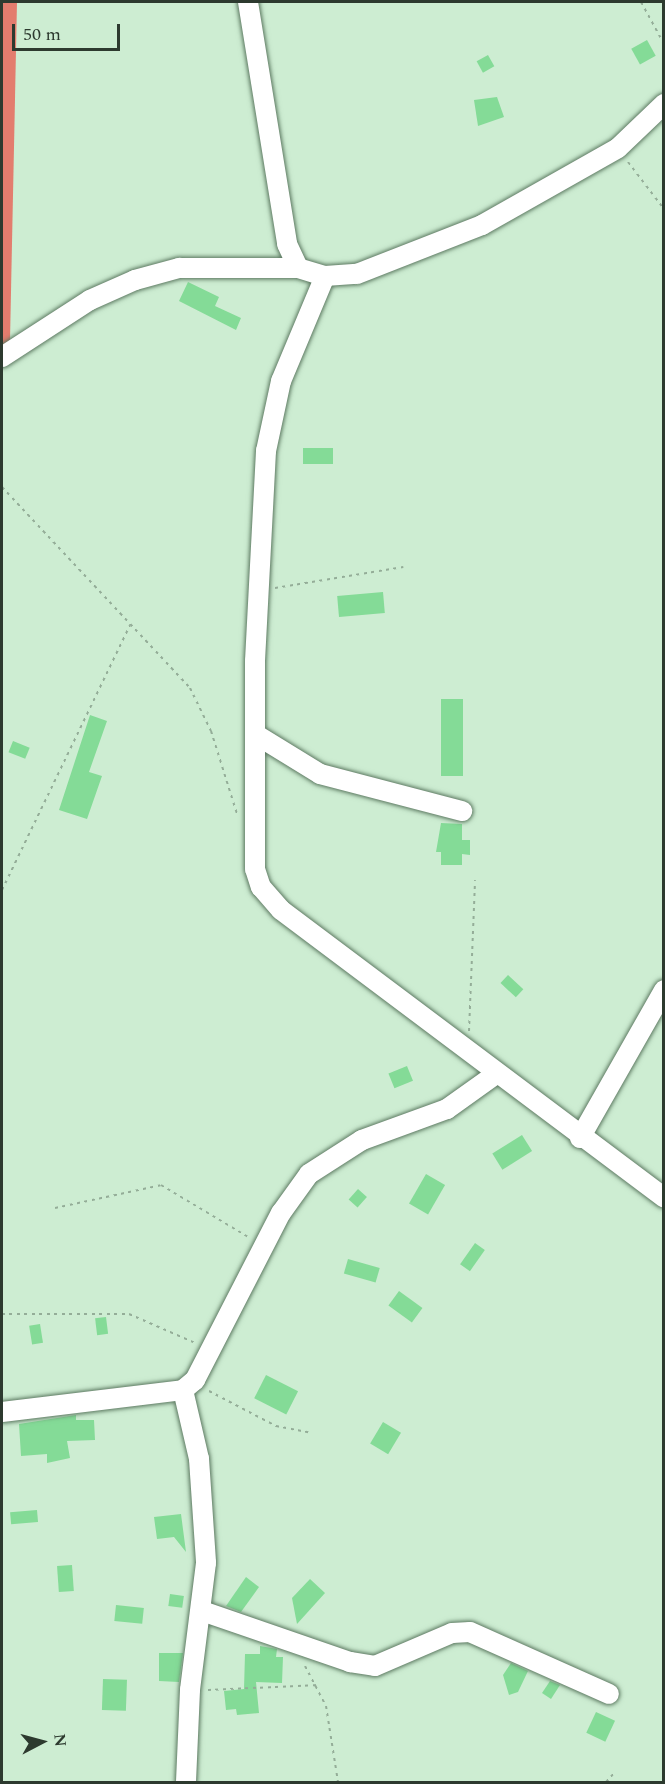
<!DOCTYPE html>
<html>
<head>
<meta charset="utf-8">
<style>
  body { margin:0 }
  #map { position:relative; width:665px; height:1784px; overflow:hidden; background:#cdedd2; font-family:Spectral,serif }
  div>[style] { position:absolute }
  .forest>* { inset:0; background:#e37d6e }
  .building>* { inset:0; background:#84db97; transform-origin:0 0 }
  .path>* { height:2px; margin-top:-1px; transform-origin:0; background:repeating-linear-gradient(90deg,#94ad98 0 3px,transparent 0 7.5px) }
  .roads { filter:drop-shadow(0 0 2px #5d7a62) drop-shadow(0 0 2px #5d7a62) }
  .minor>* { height:20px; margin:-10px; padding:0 10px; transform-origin:10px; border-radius:10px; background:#fff }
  span { translate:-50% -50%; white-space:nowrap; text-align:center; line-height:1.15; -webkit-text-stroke:6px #cdedd2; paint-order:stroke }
  .frame { position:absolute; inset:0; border:3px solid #2d3a2f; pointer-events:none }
  .north { position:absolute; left:12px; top:1712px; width:60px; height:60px; -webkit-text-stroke:4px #cdedd2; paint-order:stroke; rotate:84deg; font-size:16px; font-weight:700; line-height:24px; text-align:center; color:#2d3a2f }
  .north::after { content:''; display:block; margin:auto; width:21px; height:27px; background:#2d3a2f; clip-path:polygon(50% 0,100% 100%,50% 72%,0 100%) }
  .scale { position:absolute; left:12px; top:24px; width:108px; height:27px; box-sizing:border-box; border:3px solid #2d3a2f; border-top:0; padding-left:8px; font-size:18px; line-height:21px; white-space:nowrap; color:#2d3a2f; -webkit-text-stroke:4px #cdedd2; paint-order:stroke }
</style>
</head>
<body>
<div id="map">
  <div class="forest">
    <i style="clip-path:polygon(2px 2px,17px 2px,10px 340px,2px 347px)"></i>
  </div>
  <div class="building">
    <i style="left:647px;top:40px;width:18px;height:18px;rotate:61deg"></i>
    <i style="left:488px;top:55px;width:13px;height:13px;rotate:61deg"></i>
    <i style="clip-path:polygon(497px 97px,504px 117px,478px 126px,474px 100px)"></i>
    <i style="clip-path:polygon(188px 282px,219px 297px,215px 306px,241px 318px,236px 330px,179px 301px)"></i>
    <i style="left:333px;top:448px;width:16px;height:30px;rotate:90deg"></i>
    <i style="left:383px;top:592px;width:21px;height:46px;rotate:85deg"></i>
    <i style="left:441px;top:699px;width:22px;height:77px"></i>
    <i style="clip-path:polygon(90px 715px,107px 721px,89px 772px,102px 776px,87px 819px,59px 810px)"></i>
    <i style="left:13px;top:741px;width:18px;height:12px;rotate:22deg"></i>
    <i style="clip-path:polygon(441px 823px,462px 824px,462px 840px,470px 840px,470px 855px,462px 854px,462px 865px,441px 865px,441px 852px,436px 852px)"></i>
    <i style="left:508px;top:975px;width:21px;height:11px;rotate:43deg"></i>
    <i style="left:407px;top:1066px;width:16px;height:20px;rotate:68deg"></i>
    <i style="left:522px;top:1135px;width:19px;height:35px;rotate:58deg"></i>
    <i style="left:426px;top:1174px;width:22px;height:34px;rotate:30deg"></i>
    <i style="left:358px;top:1189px;width:12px;height:14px;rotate:42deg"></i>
    <i style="left:475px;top:1243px;width:12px;height:26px;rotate:35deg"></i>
    <i style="left:348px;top:1259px;width:33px;height:15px;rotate:16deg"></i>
    <i style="left:399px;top:1291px;width:29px;height:18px;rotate:36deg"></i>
    <i style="left:106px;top:1317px;width:17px;height:11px;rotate:83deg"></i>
    <i style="left:40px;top:1324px;width:19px;height:11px;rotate:81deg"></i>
    <i style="left:266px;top:1375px;width:36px;height:26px;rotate:27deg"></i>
    <i style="clip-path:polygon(76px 1415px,76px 1420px,94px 1420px,95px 1440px,67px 1441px,70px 1458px,47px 1463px,47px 1454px,21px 1456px,19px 1424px)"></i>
    <i style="left:383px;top:1422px;width:21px;height:25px;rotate:31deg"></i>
    <i style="left:37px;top:1510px;width:12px;height:27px;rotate:85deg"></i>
    <i style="clip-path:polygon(181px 1514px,186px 1552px,174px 1537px,157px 1539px,154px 1517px)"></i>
    <i style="left:72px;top:1565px;width:26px;height:15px;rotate:86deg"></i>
    <i style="clip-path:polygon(246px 1577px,259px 1587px,241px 1612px,226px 1606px)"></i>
    <i style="clip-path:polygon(310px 1579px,325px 1593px,297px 1624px,292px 1598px)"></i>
    <i style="left:170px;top:1594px;width:14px;height:12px;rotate:8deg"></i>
    <i style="left:116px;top:1605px;width:28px;height:16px;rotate:6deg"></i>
    <i style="clip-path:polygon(260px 1646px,277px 1649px,276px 1657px,283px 1657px,282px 1683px,256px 1682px,259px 1713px,237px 1715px,236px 1709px,226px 1710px,224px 1691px,244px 1689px,245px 1654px,260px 1654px)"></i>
    <i style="clip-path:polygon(159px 1653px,183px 1653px,179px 1682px,159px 1681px)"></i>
    <i style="clip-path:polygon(511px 1663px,528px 1671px,518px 1692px,509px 1695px,503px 1675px)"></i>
    <i style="left:103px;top:1679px;width:24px;height:31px;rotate:2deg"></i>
    <i style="clip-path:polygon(550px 1681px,560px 1685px,551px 1699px,542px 1693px)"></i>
    <i style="left:596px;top:1712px;width:21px;height:23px;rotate:25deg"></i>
  </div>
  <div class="path">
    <i style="left:641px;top:2px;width:48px;rotate:61.3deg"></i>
    <i style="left:628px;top:162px;width:59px;rotate:52.5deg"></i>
    <i style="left:2px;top:487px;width:275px;rotate:46.9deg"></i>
    <i style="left:190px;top:688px;width:48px;rotate:64deg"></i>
    <i style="left:211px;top:731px;width:87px;rotate:72.6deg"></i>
    <i style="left:275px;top:588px;width:130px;rotate:-9.3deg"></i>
    <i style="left:2px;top:890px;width:294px;rotate:-64.2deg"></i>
    <i style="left:469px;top:1031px;width:151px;rotate:-87.7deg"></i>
    <i style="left:55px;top:1208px;width:108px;rotate:-12.2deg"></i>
    <i style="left:161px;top:1185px;width:104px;rotate:30.8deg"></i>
    <i style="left:2px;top:1314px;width:127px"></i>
    <i style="left:129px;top:1314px;width:72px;rotate:23.7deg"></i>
    <i style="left:209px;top:1391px;width:76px;rotate:27.6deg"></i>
    <i style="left:276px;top:1426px;width:33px;rotate:11deg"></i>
    <i style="left:305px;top:1666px;width:45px;rotate:62.3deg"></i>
    <i style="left:326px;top:1706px;width:77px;rotate:81deg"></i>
    <i style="left:208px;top:1690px;width:111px;rotate:-2.6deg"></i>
    <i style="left:606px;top:1782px;width:13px;rotate:-48deg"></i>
  </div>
  <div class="roads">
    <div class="minor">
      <i style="left:248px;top:2px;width:245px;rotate:80.8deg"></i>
      <i style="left:287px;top:244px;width:26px;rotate:65deg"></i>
      <i style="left:298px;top:268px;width:28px;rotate:17deg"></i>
      <i style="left:325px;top:276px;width:32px;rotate:-4deg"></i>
      <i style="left:357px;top:274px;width:134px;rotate:-21.4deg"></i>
      <i style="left:482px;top:225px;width:156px;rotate:-29.5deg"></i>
      <i style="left:618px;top:148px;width:64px;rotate:-43.7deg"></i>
      <i style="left:325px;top:276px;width:114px;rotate:112.7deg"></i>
      <i style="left:281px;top:381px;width:72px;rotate:102.1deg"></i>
      <i style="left:266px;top:451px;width:210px;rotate:93deg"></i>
      <i style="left:255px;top:661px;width:208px;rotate:90deg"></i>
      <i style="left:255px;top:869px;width:19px;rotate:72deg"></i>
      <i style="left:261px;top:887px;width:30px;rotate:49deg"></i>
      <i style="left:281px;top:910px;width:479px;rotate:36.9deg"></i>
      <i style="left:2px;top:357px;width:105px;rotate:-32.9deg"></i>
      <i style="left:90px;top:300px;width:49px;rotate:-24deg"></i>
      <i style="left:135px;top:280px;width:46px;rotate:-15.3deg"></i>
      <i style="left:179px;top:268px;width:119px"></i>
      <i style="left:255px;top:734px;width:76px;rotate:31.6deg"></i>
      <i style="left:320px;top:774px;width:147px;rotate:14.6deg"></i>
      <i style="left:580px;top:1138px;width:170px;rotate:-60.4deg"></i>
      <i style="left:183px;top:1390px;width:71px;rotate:76.9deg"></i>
      <i style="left:199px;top:1459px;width:104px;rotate:86.1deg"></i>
      <i style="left:206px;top:1563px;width:128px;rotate:97.2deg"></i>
      <i style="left:190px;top:1690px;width:92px;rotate:92.5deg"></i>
      <i style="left:2px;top:1412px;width:182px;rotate:-6.9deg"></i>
      <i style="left:183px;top:1390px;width:16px;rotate:-40deg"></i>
      <i style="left:195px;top:1380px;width:188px;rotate:-62.8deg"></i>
      <i style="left:281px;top:1213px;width:48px;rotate:-54.3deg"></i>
      <i style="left:309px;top:1174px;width:63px;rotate:-32.7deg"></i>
      <i style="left:362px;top:1140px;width:90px;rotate:-20deg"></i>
      <i style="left:447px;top:1109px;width:60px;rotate:-35.5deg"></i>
      <i style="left:202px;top:1611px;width:157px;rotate:19deg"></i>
      <i style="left:350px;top:1662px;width:25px;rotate:9deg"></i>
      <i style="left:375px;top:1666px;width:84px;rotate:-23.2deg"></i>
      <i style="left:452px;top:1633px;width:18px;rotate:-3deg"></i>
      <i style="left:470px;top:1632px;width:152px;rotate:24deg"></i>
    </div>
  </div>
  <div class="frame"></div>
  <div class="north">N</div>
  <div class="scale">50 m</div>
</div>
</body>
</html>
